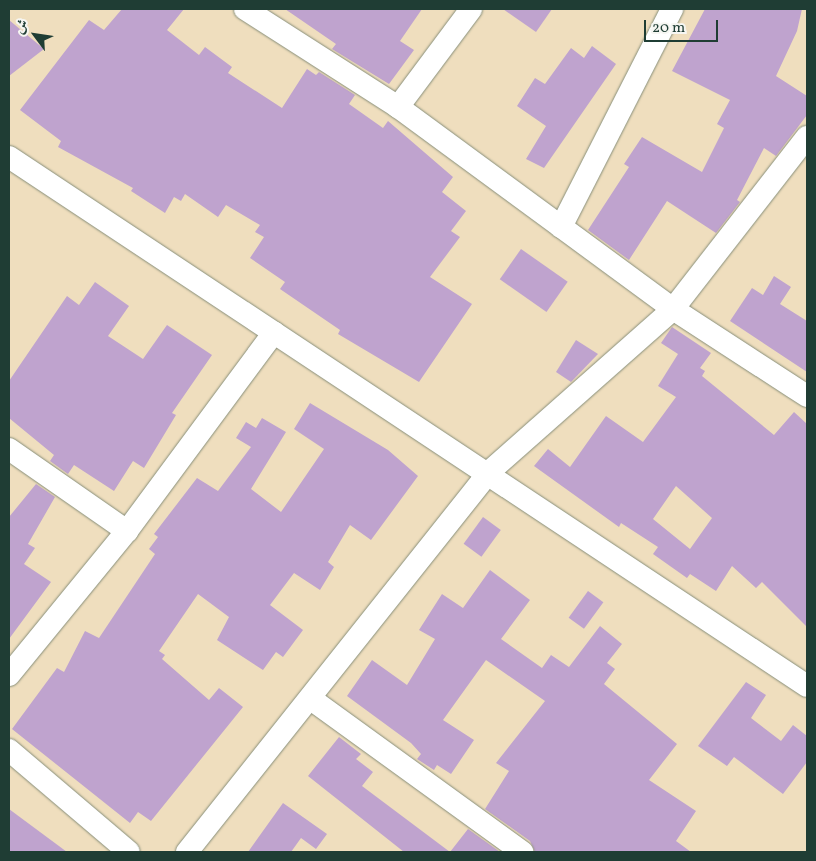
<!DOCTYPE html>
<html>
<head>
<meta charset="utf-8">
<style>
  body { margin:0 }
  #map { position:relative; width:816px; height:861px; overflow:hidden; background:#efdebe; font-family:Vollkorn,Amiri,serif }
  div>[style] { position:absolute }
  .building>* { inset:0; background:#bfa3ce; transform-origin:0 0 }
  .roads { filter:drop-shadow(0 0 1px #878e79) drop-shadow(0 0 1px #878e79) }
  .street>* { height:22px; margin:-11px; padding:0 11px; transform-origin:11px; border-radius:11px; background:#fff }
  span { translate:-50% -50%; white-space:nowrap; text-align:center; line-height:1.15; -webkit-text-stroke:4px #f6f6f2; paint-order:stroke }
  .frame { position:absolute; inset:0; border:10px solid #1f3d34; pointer-events:none }
  .north { position:absolute; left:10px; top:10px; width:50px; height:50px; -webkit-text-stroke:4px #f6f6f2; paint-order:stroke; rotate:301deg; font-size:14px; font-weight:700; line-height:20px; text-align:center; color:#1f3d34 }
  .north::after { content:''; display:block; margin:auto; width:18px; height:22px; background:#1f3d34; clip-path:polygon(50% 0,100% 100%,50% 72%,0 100%) }
  .scale { position:absolute; left:644px; top:20px; width:74px; height:22px; box-sizing:border-box; border:2px solid #1f3d34; border-top:0; padding-left:6px; font-size:15px; line-height:18px; white-space:nowrap; color:#1f3d34; -webkit-text-stroke:4px #f6f6f2; paint-order:stroke }
</style>
</head>
<body>
<div id="map">
  <div class="building">
    <i style="clip-path:polygon(122px 9px,184px 9px,167px 30px,199px 55px,205px 47px,232px 67px,228px 73px,282px 108px,307px 69px,316px 75px,319px 72px,355px 95px,349px 104px,383px 128px,388px 121px,453px 177px,442px 192px,466px 211px,451px 231px,460px 237px,430px 277px,472px 304px,419px 382px,338px 334px,340px 330px,280px 289px,285px 282px,250px 258px,264px 237px,255px 232px,260px 225px,226px 205px,218px 217px,185px 194px,181px 201px,174px 197px,165px 213px,131px 191px,133px 188px,58px 147px,61px 141px,20px 110px,89px 20px,104px 30px)"></i>
    <i style="clip-path:polygon(285px 9px,422px 9px,400px 41px,414px 50px,389px 84px,332px 49px,336px 44px)"></i>
    <i style="clip-path:polygon(503px 9px,552px 9px,536px 32px)"></i>
    <i style="clip-path:polygon(705px 9px,802px 9px,797px 31px,776px 76px,807px 96px,807px 115px,776px 156px,764px 148px,737px 200px,740px 202px,716px 233px,667px 201px,629px 260px,588px 230px,629px 167px,624px 164px,642px 137px,702px 172px,724px 128px,717px 124px,730px 100px,672px 71px)"></i>
    <i style="clip-path:polygon(9px 20px,44px 49px,9px 76px)"></i>
    <i style="clip-path:polygon(592px 46px,616px 64px,544px 168px,526px 159px,546px 126px,517px 106px,535px 78px,545px 84px,571px 48px,584px 58px)"></i>
    <i style="left:521px;top:249px;width:57px;height:37px;rotate:35deg"></i>
    <i style="clip-path:polygon(774px 276px,791px 287px,780px 304px,807px 321px,807px 372px,730px 321px,752px 288px,763px 295px)"></i>
    <i style="clip-path:polygon(95px 282px,129px 306px,108px 336px,143px 359px,167px 325px,212px 355px,172px 413px,176px 415px,144px 468px,133px 461px,114px 491px,74px 465px,68px 474px,50px 461px,54px 455px,9px 418px,9px 381px,67px 296px,79px 305px)"></i>
    <i style="clip-path:polygon(evenodd,672px 327px,711px 353px,700px 368px,705px 371px,702px 376px,774px 435px,794px 412px,807px 424px,807px 627px,762px 582px,756px 588px,732px 566px,716px 591px,690px 574px,687px 578px,653px 554px,658px 547px,621px 523px,619px 527px,534px 466px,548px 449px,570px 467px,606px 416px,643px 442px,676px 397px,658px 386px,678px 354px,661px 343px,672px 327px,676px 486px,712px 518px,690px 549px,653px 519px,676px 486px)"></i>
    <i style="clip-path:polygon(576px 340px,598px 354px,571px 382px,556px 372px)"></i>
    <i style="clip-path:polygon(310px 403px,388px 450px,418px 476px,371px 540px,350px 525px,328px 562px,334px 567px,320px 590px,294px 573px,270px 605px,303px 630px,283px 657px,276px 652px,263px 670px,217px 640px,229px 617px,198px 594px,159px 651px,165px 655px,162px 659px,209px 700px,219px 688px,243px 707px,151px 821px,138px 812px,130px 823px,12px 729px,57px 668px,64px 672px,85px 631px,99px 638px,155px 554px,149px 549px,158px 537px,154px 534px,197px 478px,218px 491px,251px 447px,236px 438px,246px 422px,256px 428px,262px 418px,286px 432px,251px 489px,281px 512px,324px 449px,294px 429px)"></i>
    <i style="clip-path:polygon(36px 484px,55px 497px,28px 544px,35px 548px,24px 564px,51px 582px,9px 639px,9px 517px)"></i>
    <i style="left:483px;top:517px;width:22px;height:33px;rotate:36deg"></i>
    <i style="clip-path:polygon(490px 570px,530px 600px,501px 639px,542px 668px,551px 655px,569px 667px,600px 626px,622px 644px,607px 663px,615px 669px,604px 684px,677px 744px,649px 780px,696px 811px,676px 841px,691px 852px,535px 852px,530px 841px,485px 809px,509px 771px,496px 763px,545px 701px,486px 660px,443px 720px,474px 740px,451px 774px,437px 765px,434px 770px,417px 759px,421px 754px,411px 743px,347px 696px,372px 660px,407px 685px,435px 639px,419px 630px,442px 594px,463px 608px)"></i>
    <i style="left:588px;top:591px;width:19px;height:33px;rotate:36deg"></i>
    <i style="clip-path:polygon(746px 682px,766px 695px,751px 718px,781px 741px,793px 725px,807px 736px,807px 762px,783px 794px,734px 757px,727px 766px,698px 746px)"></i>
    <i style="clip-path:polygon(339px 737px,361px 754px,356px 759px,373px 772px,362px 786px,450px 852px,468px 829px,500px 852px,404px 852px,308px 776px)"></i>
    <i style="clip-path:polygon(283px 803px,327px 834px,316px 849px,301px 838px,291px 852px,248px 852px)"></i>
    <i style="clip-path:polygon(9px 809px,67px 852px,9px 852px)"></i>
  </div>
  <div class="roads">
    <div class="street">
      <i style="left:245px;top:9px;width:182px;rotate:32.6deg"></i>
      <i style="left:398px;top:107px;width:341px;rotate:36.3deg"></i>
      <i style="left:673px;top:309px;width:160px;rotate:33deg"></i>
      <i style="left:398px;top:107px;width:122px;rotate:-53.3deg"></i>
      <i style="left:9px;top:157px;width:957px;rotate:33.54deg"></i>
      <i style="left:561px;top:227px;width:245px;rotate:-63deg"></i>
      <i style="left:9px;top:449px;width:144px;rotate:34.8deg"></i>
      <i style="left:9px;top:675px;width:186px;rotate:-50.7deg"></i>
      <i style="left:127px;top:531px;width:247px;rotate:-53.5deg"></i>
      <i style="left:311px;top:699px;width:261px;rotate:35.9deg"></i>
      <i style="left:9px;top:750px;width:157px;rotate:40.4deg"></i>
      <i style="left:187px;top:852px;width:485px;rotate:-51.5deg"></i>
      <i style="left:489px;top:472px;width:246px;rotate:-41.5deg"></i>
      <i style="left:673px;top:309px;width:218px;rotate:-52.1deg"></i>
    </div>
  </div>
  <div class="frame"></div>
  <div class="north">ش</div>
  <div class="scale">20 m</div>
</div>
</body>
</html>
